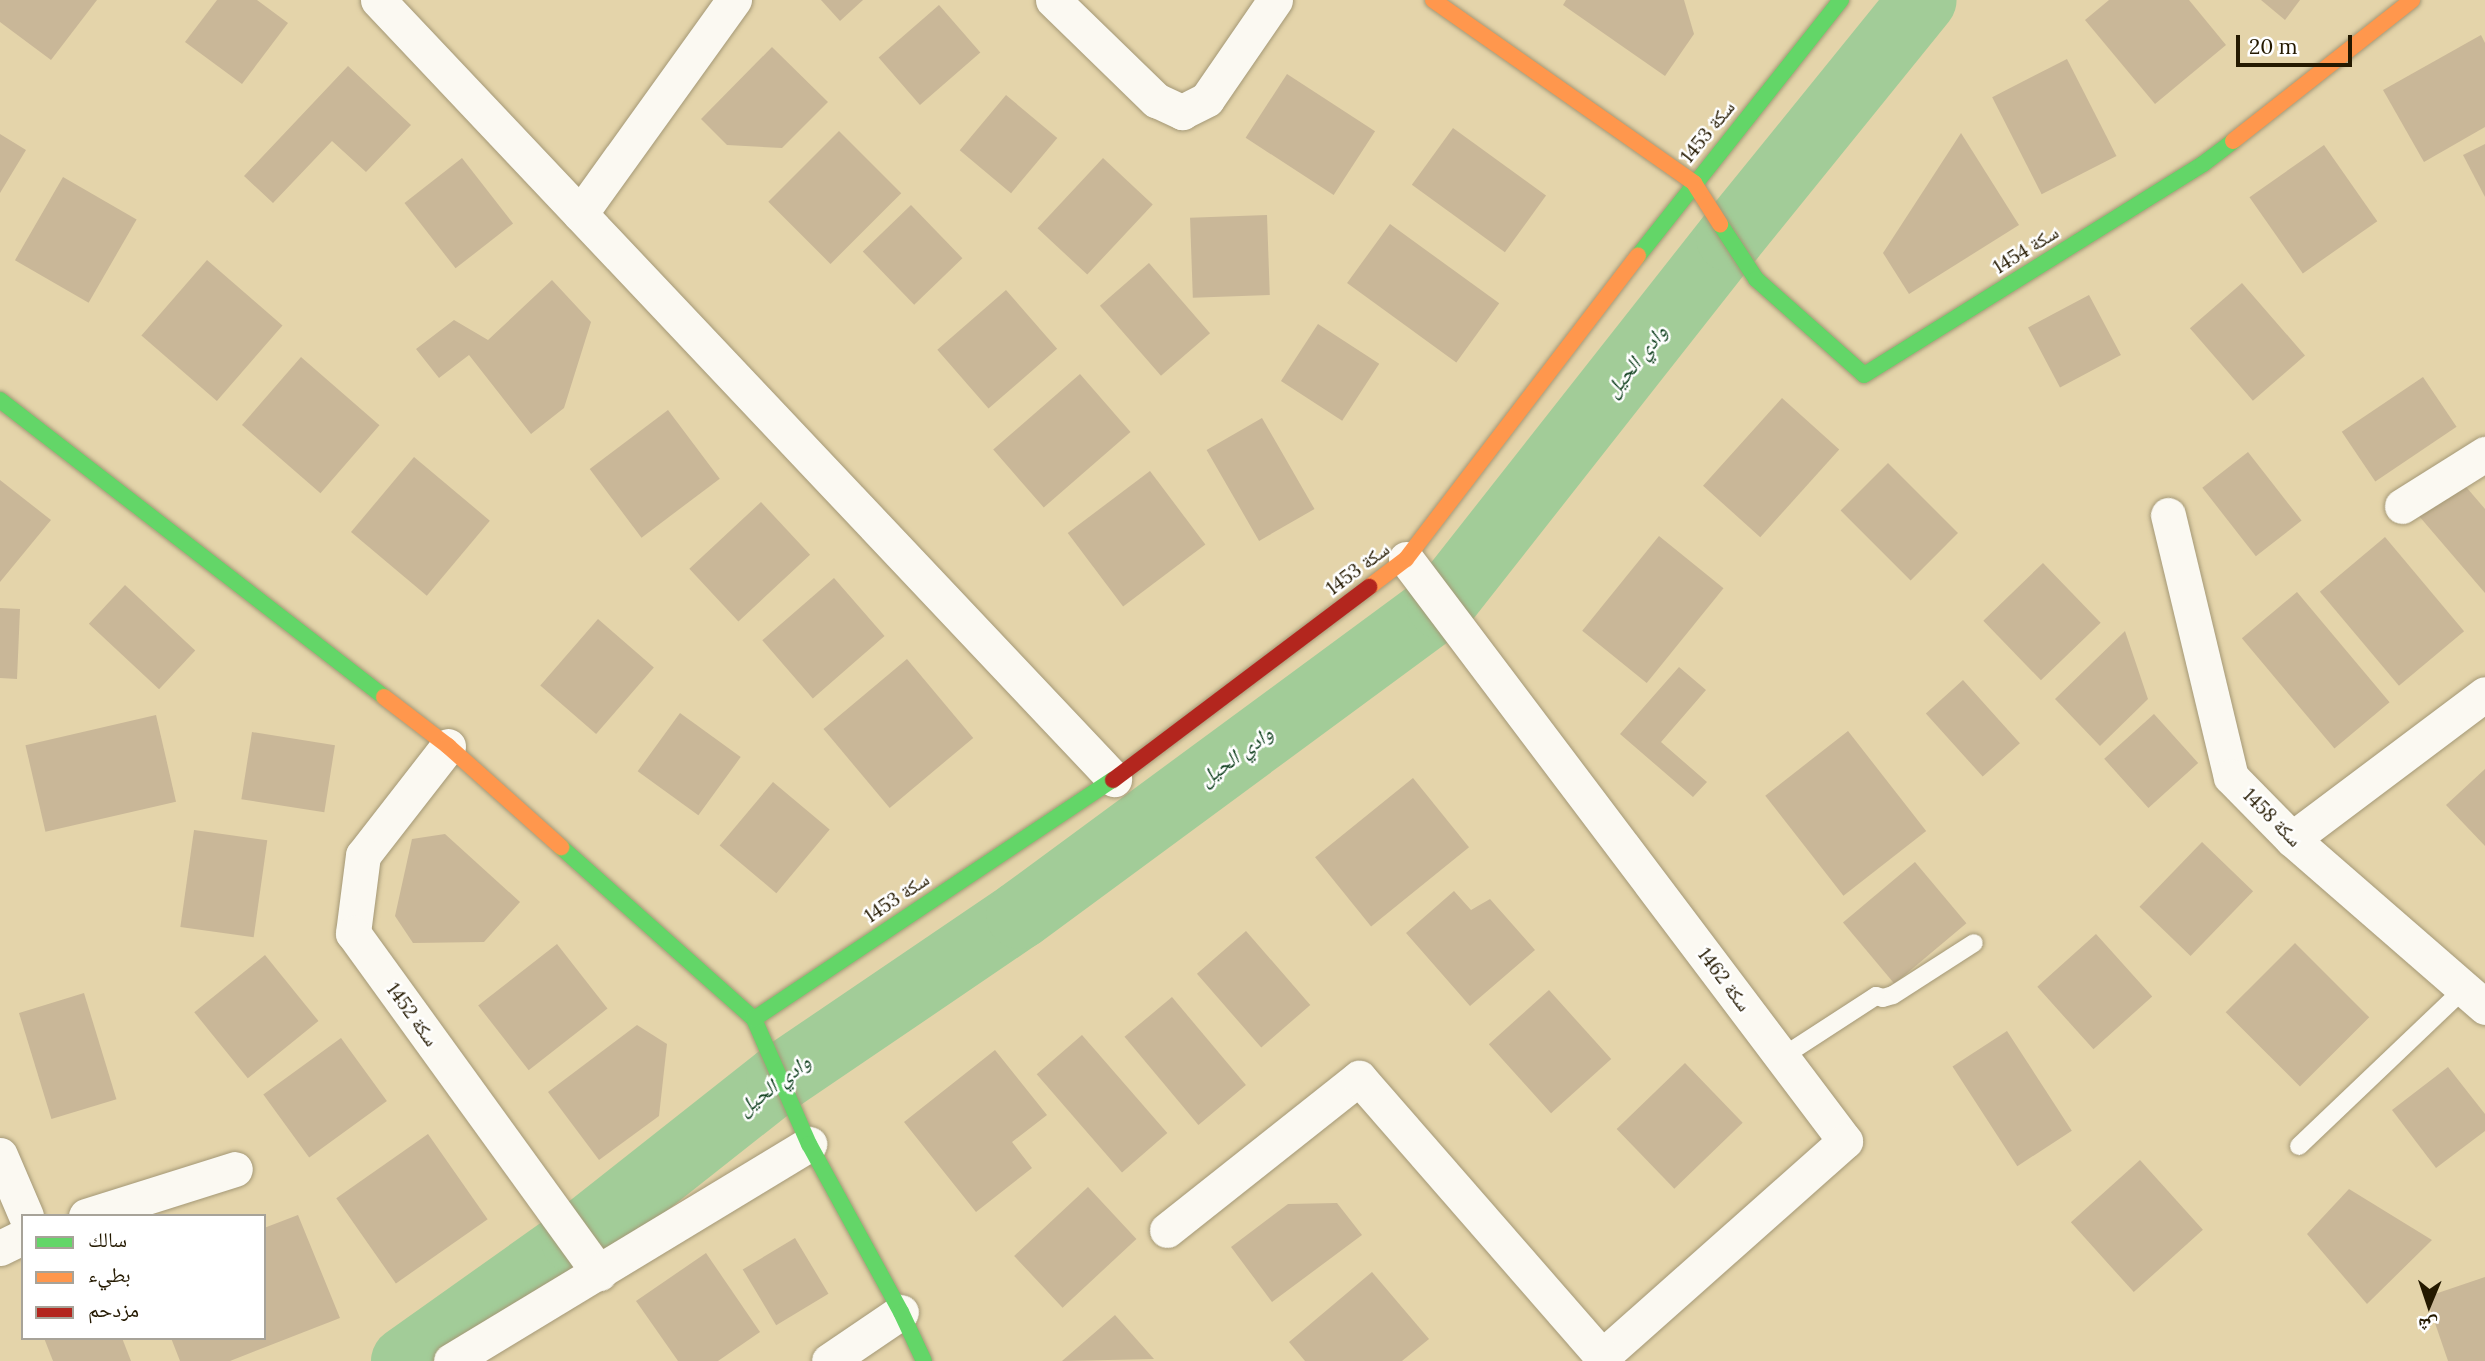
<!DOCTYPE html>
<html>
<head>
<meta charset="utf-8">
<style>
  body { margin:0 }
  #map { position:relative; width:2485px; height:1361px; overflow:hidden; background:#e4d4aa; font-family:Lora,"Noto Naskh Arabic",serif }
  div>[style] { position:absolute }
  .river>* { height:68px; margin:-34px; padding:0 34px; transform-origin:34px; border-radius:34px; background:#a2cc98 }
  .building>* { inset:0; background:#c9b798; transform-origin:0 0 }
  .roads { filter:drop-shadow(0 0 2px #a49876) drop-shadow(0 0 2px #a49876) }
  .lane>* { height:18px; margin:-9px; padding:0 9px; transform-origin:9px; border-radius:9px; background:#fbf9f2 }
  .street>* { height:35px; margin:-17.5px; padding:0 17.5px; transform-origin:17.5px; border-radius:17.5px; background:#fbf9f2 }
  .fast>* { height:16px; margin:-8px; padding:0 8px; transform-origin:8px; border-radius:8px; background:#63d668 }
  .slow>* { height:16px; margin:-8px; padding:0 8px; transform-origin:8px; border-radius:8px; background:#ff974d }
  .jam>* { height:16px; margin:-8px; padding:0 8px; transform-origin:8px; border-radius:8px; background:#b3261e }
  span { translate:-50% -50%; white-space:nowrap; text-align:center; line-height:1.15; -webkit-text-stroke:5px #fff; paint-order:stroke }
  .street-label { font-size:19px; color:#241900 }
  .water-label { font-size:21px; color:#093b18; font-style:italic }
  .legend { position:absolute; left:21px; top:1214px; width:245px; height:126px; box-sizing:border-box; background:#fff; border:2px solid #a7a399; margin:0; padding:9px 12px; list-style:none; font-size:21px; color:#241900 }
  .legend li { display:flex; align-items:center; gap:14px; height:35px }
  .legend b { width:35px; border:2px solid #a7a399 }
  .north { position:absolute; left:2394px; top:1270px; width:70px; height:70px; -webkit-text-stroke:5px #fff; paint-order:stroke; rotate:182deg; font-size:19px; font-weight:700; line-height:28px; text-align:center; color:#241900 }
  .north::after { content:''; display:block; margin:auto; width:24px; height:32px; background:#241900; clip-path:polygon(50% 0,100% 100%,50% 72%,0 100%) }
  .scale { position:absolute; left:2236px; top:35px; width:116px; height:32px; box-sizing:border-box; border:4px solid #241900; border-top:0; padding-left:9px; font-size:21px; line-height:24px; white-space:nowrap; color:#241900; -webkit-text-stroke:5px #fff; paint-order:stroke }
</style>
</head>
<body>
<div id="map">
  <div class="river">
    <i style="left:405px;top:1361px;width:209px;rotate:-35.4deg"></i>
    <i style="left:575px;top:1240px;width:261px;rotate:-38.3deg"></i>
    <i style="left:780px;top:1078px;width:290px;rotate:-34.2deg"></i>
    <i style="left:1020px;top:915px;width:523px;rotate:-36.37deg"></i>
    <i style="left:1441px;top:605px;width:467px;rotate:-51.8deg"></i>
    <i style="left:1730px;top:238px;width:306px;rotate:-51deg"></i>
  </div>
  <div class="building">
    <i style="clip-path:polygon(0 0,97px 0,51px 60px,0 22px)"></i>
    <i style="clip-path:polygon(217px 0,257px 0,288px 23px,242px 84px,185px 42px)"></i>
    <i style="clip-path:polygon(821px 0,863px 0,840px 21px)"></i>
    <i style="clip-path:polygon(1566px 0,1684px 0,1694px 34px,1665px 76px,1563px 5px)"></i>
    <i style="clip-path:polygon(2109px 0,2189px 0,2226px 45px,2155px 104px,2085px 20px)"></i>
    <i style="clip-path:polygon(2261px 0,2300px 0,2285px 20px)"></i>
    <i style="left:939px;top:5px;width:63px;height:80px;rotate:49deg"></i>
    <i style="clip-path:polygon(2481px 35px,2485px 43px,2485px 127px,2424px 162px,2383px 90px)"></i>
    <i style="clip-path:polygon(772px 47px,828px 102px,782px 148px,727px 145px,701px 119px)"></i>
    <i style="left:2067px;top:59px;width:109px;height:84px;rotate:63deg"></i>
    <i style="clip-path:polygon(348px 66px,411px 125px,366px 172px,332px 141px,273px 203px,244px 176px)"></i>
    <i style="left:1287px;top:74px;width:105px;height:76px;rotate:33deg"></i>
    <i style="left:1006px;top:95px;width:67px;height:72px;rotate:40deg"></i>
    <i style="left:1453px;top:128px;width:115px;height:70px;rotate:36deg"></i>
    <i style="left:839px;top:131px;width:88px;height:100px;rotate:45deg"></i>
    <i style="clip-path:polygon(1961px 133px,2019px 225px,1909px 294px,1883px 253px)"></i>
    <i style="clip-path:polygon(0 134px,26px 150px,0 193px)"></i>
    <i style="clip-path:polygon(2485px 144px,2485px 197px,2463px 155px)"></i>
    <i style="left:2324px;top:145px;width:93px;height:91px;rotate:55deg"></i>
    <i style="left:462px;top:158px;width:83px;height:73px;rotate:52deg"></i>
    <i style="left:1103px;top:158px;width:68px;height:96px;rotate:43deg"></i>
    <i style="left:63px;top:177px;width:85px;height:96px;rotate:30deg"></i>
    <i style="left:911px;top:205px;width:74px;height:67px;rotate:46deg"></i>
    <i style="left:1267px;top:215px;width:80px;height:77px;rotate:88deg"></i>
    <i style="left:1390px;top:224px;width:135px;height:73px;rotate:36deg"></i>
    <i style="left:207px;top:260px;width:100px;height:100px;rotate:41deg"></i>
    <i style="left:1149px;top:263px;width:93px;height:65px;rotate:49deg"></i>
    <i style="clip-path:polygon(552px 280px,591px 322px,564px 408px,531px 434px,469px 355px,439px 378px,416px 349px,454px 320px,488px 340px)"></i>
    <i style="left:2242px;top:283px;width:96px;height:69px;rotate:49deg"></i>
    <i style="left:1006px;top:290px;width:78px;height:91px;rotate:49deg"></i>
    <i style="left:2089px;top:295px;width:68px;height:69px;rotate:62deg"></i>
    <i style="left:1318px;top:324px;width:73px;height:68px;rotate:33deg"></i>
    <i style="left:301px;top:357px;width:104px;height:90px;rotate:41deg"></i>
    <i style="left:1080px;top:374px;width:77px;height:115px;rotate:49deg"></i>
    <i style="left:2423px;top:377px;width:60px;height:98px;rotate:56deg"></i>
    <i style="left:1782px;top:398px;width:77px;height:118px;rotate:42deg"></i>
    <i style="left:668px;top:410px;width:86px;height:98px;rotate:53deg"></i>
    <i style="left:1262px;top:418px;width:105px;height:64px;rotate:60deg"></i>
    <i style="left:2248px;top:452px;width:87px;height:58px;rotate:52deg"></i>
    <i style="left:414px;top:457px;width:99px;height:98px;rotate:40deg"></i>
    <i style="left:1888px;top:463px;width:99px;height:67px;rotate:45deg"></i>
    <i style="left:1150px;top:471px;width:92px;height:103px;rotate:53deg"></i>
    <i style="clip-path:polygon(0 480px,51px 520px,0 582px)"></i>
    <i style="clip-path:polygon(2461px 481px,2485px 509px,2485px 593px,2419px 516px)"></i>
    <i style="left:761px;top:502px;width:72px;height:98px;rotate:47deg"></i>
    <i style="left:1659px;top:536px;width:83px;height:122px;rotate:39deg"></i>
    <i style="left:2385px;top:537px;width:123px;height:85px;rotate:50deg"></i>
    <i style="left:2043px;top:563px;width:83px;height:83px;rotate:46deg"></i>
    <i style="left:834px;top:578px;width:77px;height:95px;rotate:49deg"></i>
    <i style="left:125px;top:585px;width:96px;height:53px;rotate:43deg"></i>
    <i style="left:2297px;top:592px;width:144px;height:72px;rotate:50deg"></i>
    <i style="clip-path:polygon(0 608px,20px 609px,17px 679px,0 678px)"></i>
    <i style="left:598px;top:619px;width:74px;height:88px;rotate:41deg"></i>
    <i style="clip-path:polygon(2125px 631px,2148px 699px,2100px 746px,2055px 699px)"></i>
    <i style="left:907px;top:659px;width:103px;height:109px;rotate:50deg"></i>
    <i style="clip-path:polygon(1679px 667px,1706px 690px,1661px 742px,1707px 782px,1693px 797px,1620px 734px)"></i>
    <i style="left:1963px;top:680px;width:85px;height:50px;rotate:48deg"></i>
    <i style="left:680px;top:713px;width:75px;height:72px;rotate:36deg"></i>
    <i style="left:2154px;top:714px;width:66px;height:67px;rotate:48deg"></i>
    <i style="left:156px;top:715px;width:89px;height:134px;rotate:77deg"></i>
    <i style="left:1848px;top:731px;width:127px;height:105px;rotate:52deg"></i>
    <i style="left:252px;top:732px;width:84px;height:68px;rotate:9deg"></i>
    <i style="clip-path:polygon(2485px 769px,2485px 846px,2446px 805px)"></i>
    <i style="left:1413px;top:778px;width:89px;height:126px;rotate:51deg"></i>
    <i style="left:773px;top:782px;width:74px;height:83px;rotate:40deg"></i>
    <i style="left:194px;top:830px;width:74px;height:98px;rotate:8deg"></i>
    <i style="clip-path:polygon(445px 834px,520px 902px,484px 942px,413px 943px,395px 916px,412px 839px)"></i>
    <i style="left:2202px;top:842px;width:71px;height:90px;rotate:44deg"></i>
    <i style="left:1915px;top:862px;width:80px;height:94px;rotate:50deg"></i>
    <i style="clip-path:polygon(1454px 891px,1471px 910px,1490px 899px,1535px 950px,1470px 1006px,1406px 933px)"></i>
    <i style="left:1246px;top:931px;width:98px;height:65px;rotate:49deg"></i>
    <i style="left:2096px;top:934px;width:84px;height:79px;rotate:48deg"></i>
    <i style="left:2295px;top:943px;width:105px;height:98px;rotate:45deg"></i>
    <i style="left:557px;top:944px;width:82px;height:100px;rotate:52deg"></i>
    <i style="left:265px;top:955px;width:85px;height:91px;rotate:51deg"></i>
    <i style="left:1549px;top:990px;width:93px;height:81px;rotate:48deg"></i>
    <i style="left:84px;top:993px;width:111px;height:68px;rotate:73deg"></i>
    <i style="left:1172px;top:997px;width:115px;height:62px;rotate:50deg"></i>
    <i style="clip-path:polygon(637px 1025px,667px 1044px,659px 1116px,599px 1160px,548px 1092px)"></i>
    <i style="left:2007px;top:1031px;width:119px;height:65px;rotate:57deg"></i>
    <i style="left:1082px;top:1035px;width:130px;height:60px;rotate:49deg"></i>
    <i style="left:341px;top:1038px;width:78px;height:96px;rotate:54deg"></i>
    <i style="clip-path:polygon(995px 1050px,1047px 1115px,1012px 1142px,1032px 1168px,976px 1212px,904px 1122px)"></i>
    <i style="left:1685px;top:1063px;width:83px;height:95px;rotate:46deg"></i>
    <i style="clip-path:polygon(2448px 1067px,2485px 1114px,2485px 1131px,2436px 1168px,2392px 1110px)"></i>
    <i style="left:428px;top:1134px;width:104px;height:112px;rotate:55deg"></i>
    <i style="left:2140px;top:1160px;width:94px;height:93px;rotate:48deg"></i>
    <i style="left:1088px;top:1187px;width:71px;height:101px;rotate:47deg"></i>
    <i style="clip-path:polygon(2349px 1189px,2432px 1240px,2367px 1304px,2307px 1234px)"></i>
    <i style="clip-path:polygon(1337px 1203px,1362px 1235px,1272px 1302px,1231px 1247px,1288px 1204px)"></i>
    <i style="clip-path:polygon(298px 1215px,340px 1318px,230px 1361px,180px 1361px,171px 1338px,264px 1338px,264px 1228px)"></i>
    <i style="left:795px;top:1238px;width:65px;height:61px;rotate:59deg"></i>
    <i style="clip-path:polygon(706px 1253px,760px 1332px,718px 1361px,678px 1361px,636px 1301px)"></i>
    <i style="clip-path:polygon(1372px 1272px,1429px 1339px,1402px 1361px,1305px 1361px,1289px 1342px)"></i>
    <i style="clip-path:polygon(2485px 1277px,2485px 1361px,2448px 1361px,2426px 1297px)"></i>
    <i style="clip-path:polygon(1115px 1315px,1154px 1359px,1062px 1361px)"></i>
    <i style="clip-path:polygon(44px 1338px,122px 1338px,131px 1361px,53px 1361px)"></i>
  </div>
  <div class="roads">
    <div class="lane">
      <i style="left:1782px;top:1057px;width:112px;rotate:-33deg"></i>
      <i style="left:1876px;top:996px;width:7px;rotate:16deg"></i>
      <i style="left:1883px;top:998px;width:10px;rotate:-17deg"></i>
      <i style="left:1893px;top:995px;width:96px;rotate:-32.7deg"></i>
      <i style="left:2299px;top:1146px;width:228px;rotate:-43.6deg"></i>
    </div>
    <div class="street">
      <i style="left:378px;top:0;width:1072px;rotate:46.63deg"></i>
      <i style="left:1053px;top:0;width:144px;rotate:44.2deg"></i>
      <i style="left:1156px;top:100px;width:29px;rotate:25deg"></i>
      <i style="left:1182px;top:112px;width:28px;rotate:-27deg"></i>
      <i style="left:1207px;top:99px;width:120px;rotate:-55.5deg"></i>
      <i style="left:580px;top:214px;width:264px;rotate:-54.3deg"></i>
      <i style="left:2402px;top:506px;width:98px;rotate:-32.1deg"></i>
      <i style="left:2168px;top:515px;width:269px;rotate:76.5deg"></i>
      <i style="left:2231px;top:777px;width:87px;rotate:45.5deg"></i>
      <i style="left:2292px;top:839px;width:256px;rotate:41deg"></i>
      <i style="left:1406px;top:559px;width:729px;rotate:52.97deg"></i>
      <i style="left:1845px;top:1141px;width:325px;rotate:138.4deg"></i>
      <i style="left:448px;top:746px;width:138px;rotate:127.9deg"></i>
      <i style="left:363px;top:855px;width:79px;rotate:97.3deg"></i>
      <i style="left:353px;top:933px;width:420px;rotate:54.1deg"></i>
      <i style="left:2292px;top:839px;width:241px;rotate:-36.9deg"></i>
      <i style="left:0;top:1155px;width:66px;rotate:66.9deg"></i>
      <i style="left:86px;top:1216px;width:156px;rotate:-17.5deg"></i>
      <i style="left:1167px;top:1230px;width:245px;rotate:-38.4deg"></i>
      <i style="left:1359px;top:1078px;width:376px;rotate:48.9deg"></i>
      <i style="left:0;top:1248px;width:25px;rotate:-26deg"></i>
      <i style="left:451px;top:1361px;width:419px;rotate:-31.2deg"></i>
      <i style="left:829px;top:1361px;width:87px;rotate:-34.2deg"></i>
    </div>
    <div class="fast">
      <i style="left:1720px;top:224px;width:66px;rotate:56.8deg"></i>
      <i style="left:1756px;top:279px;width:144px;rotate:41.6deg"></i>
      <i style="left:1864px;top:375px;width:399px;rotate:-31.9deg"></i>
      <i style="left:2203px;top:164px;width:38px;rotate:-37deg"></i>
      <i style="left:1638px;top:256px;width:327px;rotate:-51.6deg"></i>
      <i style="left:0;top:400px;width:485px;rotate:37.7deg"></i>
      <i style="left:561px;top:847px;width:259px;rotate:41.7deg"></i>
      <i style="left:754px;top:1019px;width:137px;rotate:66.3deg"></i>
      <i style="left:809px;top:1144px;width:192px;rotate:61.3deg"></i>
      <i style="left:901px;top:1312px;width:54px;rotate:64.9deg"></i>
      <i style="left:754px;top:1019px;width:431px;rotate:-33.7deg"></i>
    </div>
    <div class="slow">
      <i style="left:1433px;top:0;width:319px;rotate:35deg"></i>
      <i style="left:1694px;top:183px;width:49px;rotate:57.6deg"></i>
      <i style="left:2233px;top:141px;width:228px;rotate:-38.2deg"></i>
      <i style="left:1369px;top:587px;width:46px;rotate:-37.1deg"></i>
      <i style="left:1406px;top:559px;width:382px;rotate:-52.6deg"></i>
      <i style="left:384px;top:697px;width:81px;rotate:37.4deg"></i>
      <i style="left:448px;top:746px;width:152px;rotate:41.8deg"></i>
    </div>
    <div class="jam">
      <i style="left:1113px;top:780px;width:321px;rotate:-37deg"></i>
    </div>
  </div>
  <div class="street-label">
    <span style="left:1708px;top:132px;rotate:-51deg">سكة 1453</span>
    <span style="left:2026px;top:250px;rotate:-32deg">سكة 1454</span>
    <span style="left:1358px;top:569px;rotate:-37deg">سكة 1453</span>
    <span style="left:2272px;top:818px;rotate:45deg">سكة 1458</span>
    <span style="left:897px;top:898px;rotate:-34deg">سكة 1453</span>
    <span style="left:1724px;top:980px;rotate:53deg">سكة 1462</span>
    <span style="left:412px;top:1015px;rotate:54deg">سكة 1452</span>
  </div>
  <div class="water-label">
    <span style="left:1636px;top:361px;rotate:-51deg">وادي الحيل</span>
    <span style="left:1236px;top:756px;rotate:-36deg">وادي الحيل</span>
    <span style="left:774px;top:1085px;rotate:-37deg">وادي الحيل</span>
  </div>
  <ul class="legend">
  <li><b style="height:9px;background:#63d668"></b>سالك</li>
  <li><b style="height:9px;background:#ff974d"></b>بطيء</li>
  <li><b style="height:9px;background:#b3261e"></b>مزدحم</li>
  </ul>
  <div class="north">ش</div>
  <div class="scale">20 m</div>
</div>
</body>
</html>
